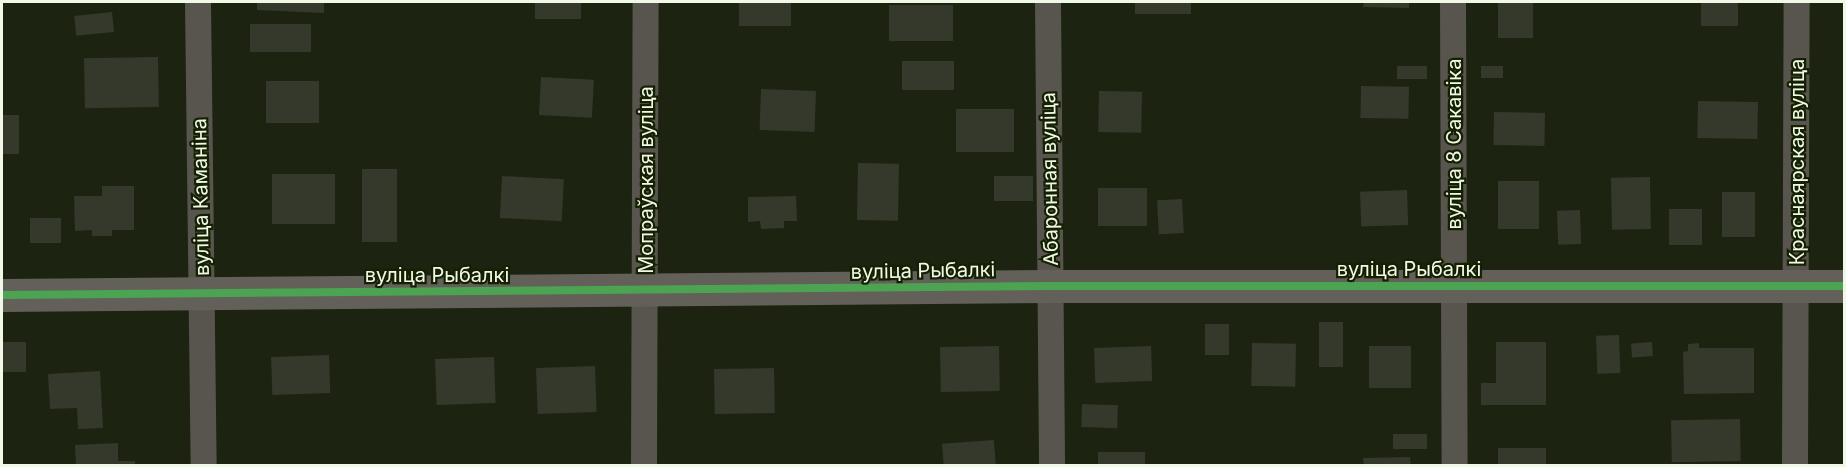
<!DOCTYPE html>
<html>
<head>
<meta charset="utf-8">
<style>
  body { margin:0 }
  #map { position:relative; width:1846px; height:467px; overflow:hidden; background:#1c2311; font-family:Inter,sans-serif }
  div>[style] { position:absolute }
  .building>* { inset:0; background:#34392b; transform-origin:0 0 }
  .street>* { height:26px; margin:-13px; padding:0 13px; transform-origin:13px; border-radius:13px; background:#58554f }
  .secondary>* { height:33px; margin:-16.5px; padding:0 16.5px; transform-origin:16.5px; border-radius:16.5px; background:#636059 }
  .cycleway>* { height:8px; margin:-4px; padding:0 4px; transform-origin:4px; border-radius:4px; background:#4ca352 }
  span { translate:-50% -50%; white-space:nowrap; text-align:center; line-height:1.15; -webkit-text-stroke:4.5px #152002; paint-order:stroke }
  .street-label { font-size:20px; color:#f0f9e6 }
  .frame { position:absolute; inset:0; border:3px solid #f0f9e6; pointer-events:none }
</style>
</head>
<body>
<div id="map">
  <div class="building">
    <i style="clip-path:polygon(257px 2px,324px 2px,324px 13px,257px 10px)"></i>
    <i style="left:535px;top:2px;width:46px;height:17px"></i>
    <i style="left:739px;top:2px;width:52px;height:24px"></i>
    <i style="left:1135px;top:2px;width:56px;height:12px"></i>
    <i style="clip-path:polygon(1364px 2px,1409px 2px,1409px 8px,1363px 7px)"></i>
    <i style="left:1498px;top:2px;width:35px;height:36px"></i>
    <i style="left:1701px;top:2px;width:37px;height:24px"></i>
    <i style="left:889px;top:5px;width:64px;height:36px"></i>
    <i style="left:112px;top:12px;width:20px;height:38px;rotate:84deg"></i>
    <i style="left:250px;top:24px;width:61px;height:28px"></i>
    <i style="left:158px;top:57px;width:50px;height:74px;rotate:89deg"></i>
    <i style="left:954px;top:61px;width:29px;height:52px;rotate:90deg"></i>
    <i style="left:1397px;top:66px;width:30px;height:13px"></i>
    <i style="left:1481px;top:66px;width:22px;height:12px"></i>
    <i style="left:541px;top:77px;width:53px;height:38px;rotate:3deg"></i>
    <i style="left:319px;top:81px;width:42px;height:53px;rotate:90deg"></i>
    <i style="left:1361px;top:86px;width:48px;height:32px;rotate:1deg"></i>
    <i style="left:761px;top:89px;width:55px;height:41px;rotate:2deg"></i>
    <i style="left:1099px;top:91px;width:43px;height:41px;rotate:1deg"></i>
    <i style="left:1698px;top:101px;width:60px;height:37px;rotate:1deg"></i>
    <i style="left:956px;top:109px;width:58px;height:43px"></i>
    <i style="left:1494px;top:112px;width:51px;height:33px;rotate:1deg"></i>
    <i style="left:19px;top:115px;width:39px;height:17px;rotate:90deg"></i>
    <i style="left:858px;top:163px;width:41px;height:57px;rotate:1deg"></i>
    <i style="left:362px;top:169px;width:35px;height:73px"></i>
    <i style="left:272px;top:174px;width:63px;height:50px"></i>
    <i style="left:502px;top:176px;width:62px;height:42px;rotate:3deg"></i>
    <i style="left:994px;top:176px;width:39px;height:25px"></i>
    <i style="left:1650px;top:177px;width:52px;height:39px;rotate:89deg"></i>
    <i style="left:1498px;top:181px;width:41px;height:48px"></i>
    <i style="clip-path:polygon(102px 186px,134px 186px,134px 230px,112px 230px,112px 236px,92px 236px,92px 230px,75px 231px,74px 196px,102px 196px)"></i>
    <i style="left:1147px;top:188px;width:38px;height:49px;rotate:90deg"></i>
    <i style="left:1407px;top:190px;width:35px;height:47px;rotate:88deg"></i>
    <i style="left:1722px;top:192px;width:33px;height:45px"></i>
    <i style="clip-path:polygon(796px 196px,797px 221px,784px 221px,784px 228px,761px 229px,760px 221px,748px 222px,748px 197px)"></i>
    <i style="left:1182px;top:199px;width:34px;height:25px;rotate:87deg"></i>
    <i style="left:1669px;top:209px;width:33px;height:36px"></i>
    <i style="left:1580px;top:210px;width:34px;height:23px;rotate:88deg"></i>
    <i style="left:61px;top:218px;width:25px;height:31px;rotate:90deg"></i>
    <i style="left:1319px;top:322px;width:24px;height:45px"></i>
    <i style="left:1229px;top:324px;width:31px;height:24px;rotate:90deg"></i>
    <i style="left:1619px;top:335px;width:38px;height:23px;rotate:88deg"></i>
    <i style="left:2px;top:342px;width:24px;height:30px"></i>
    <i style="clip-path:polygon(1496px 342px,1546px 342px,1546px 405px,1481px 405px,1481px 383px,1496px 383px)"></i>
    <i style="left:1652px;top:342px;width:14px;height:21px;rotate:86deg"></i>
    <i style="left:1252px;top:343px;width:44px;height:43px;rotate:1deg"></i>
    <i style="clip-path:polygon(1699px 343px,1699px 348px,1754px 348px,1754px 393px,1684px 394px,1683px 352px,1688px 351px,1688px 344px)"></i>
    <i style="left:999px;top:346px;width:45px;height:59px;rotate:89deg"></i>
    <i style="left:1151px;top:346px;width:35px;height:57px;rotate:88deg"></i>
    <i style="left:1369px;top:346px;width:42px;height:42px"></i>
    <i style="left:329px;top:355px;width:38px;height:58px;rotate:88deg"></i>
    <i style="left:494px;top:357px;width:46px;height:59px;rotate:88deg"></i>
    <i style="left:595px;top:366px;width:46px;height:59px;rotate:88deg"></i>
    <i style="left:774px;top:368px;width:45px;height:60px;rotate:89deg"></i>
    <i style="clip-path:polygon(100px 371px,103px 428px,78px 429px,77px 408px,50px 409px,48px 374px)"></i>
    <i style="left:1082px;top:404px;width:36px;height:23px;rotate:2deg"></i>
    <i style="left:1740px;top:419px;width:42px;height:69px;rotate:89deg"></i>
    <i style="left:1427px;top:434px;width:15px;height:34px;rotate:90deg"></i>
    <i style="left:994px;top:440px;width:26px;height:52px;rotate:86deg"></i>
    <i style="clip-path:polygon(118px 443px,118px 461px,135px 461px,135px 466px,76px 466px,75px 445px)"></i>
    <i style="left:1498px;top:448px;width:48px;height:18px"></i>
    <i style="left:1098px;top:452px;width:47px;height:14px"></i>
    <i style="clip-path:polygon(1410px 457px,1411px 466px,1364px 466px,1363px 458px)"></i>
  </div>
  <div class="street">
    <i style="left:198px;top:2px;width:464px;rotate:89.3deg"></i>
    <i style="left:1048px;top:2px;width:464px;rotate:89.5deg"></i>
    <i style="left:1453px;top:2px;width:464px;rotate:89.8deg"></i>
    <i style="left:644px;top:466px;width:464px;rotate:-89.8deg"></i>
    <i style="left:1795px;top:466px;width:464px;rotate:-89.8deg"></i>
  </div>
  <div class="secondary">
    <i style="left:2px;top:295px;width:1050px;rotate:-0.49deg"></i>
    <i style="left:1052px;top:286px;width:792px"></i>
  </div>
  <div class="cycleway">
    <i style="left:2px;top:295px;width:1050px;rotate:-0.49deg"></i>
    <i style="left:1052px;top:286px;width:792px"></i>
  </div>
  <div class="street-label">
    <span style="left:1454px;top:144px;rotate:-90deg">вуліца 8 Сакавіка</span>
    <span style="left:1797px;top:162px;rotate:-90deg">Краснаярская вуліца</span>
    <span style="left:1050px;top:179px;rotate:-91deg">Абаронная вуліца</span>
    <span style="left:646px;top:180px;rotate:-90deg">Мопраўская вуліца</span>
    <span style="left:201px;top:197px;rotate:-91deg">вуліца Каманіна</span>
    <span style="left:1409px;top:269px">вуліца Рыбалкі</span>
    <span style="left:923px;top:271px;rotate:-1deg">вуліца Рыбалкі</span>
    <span style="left:437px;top:275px">вуліца Рыбалкі</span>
  </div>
  <div class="frame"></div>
</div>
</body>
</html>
